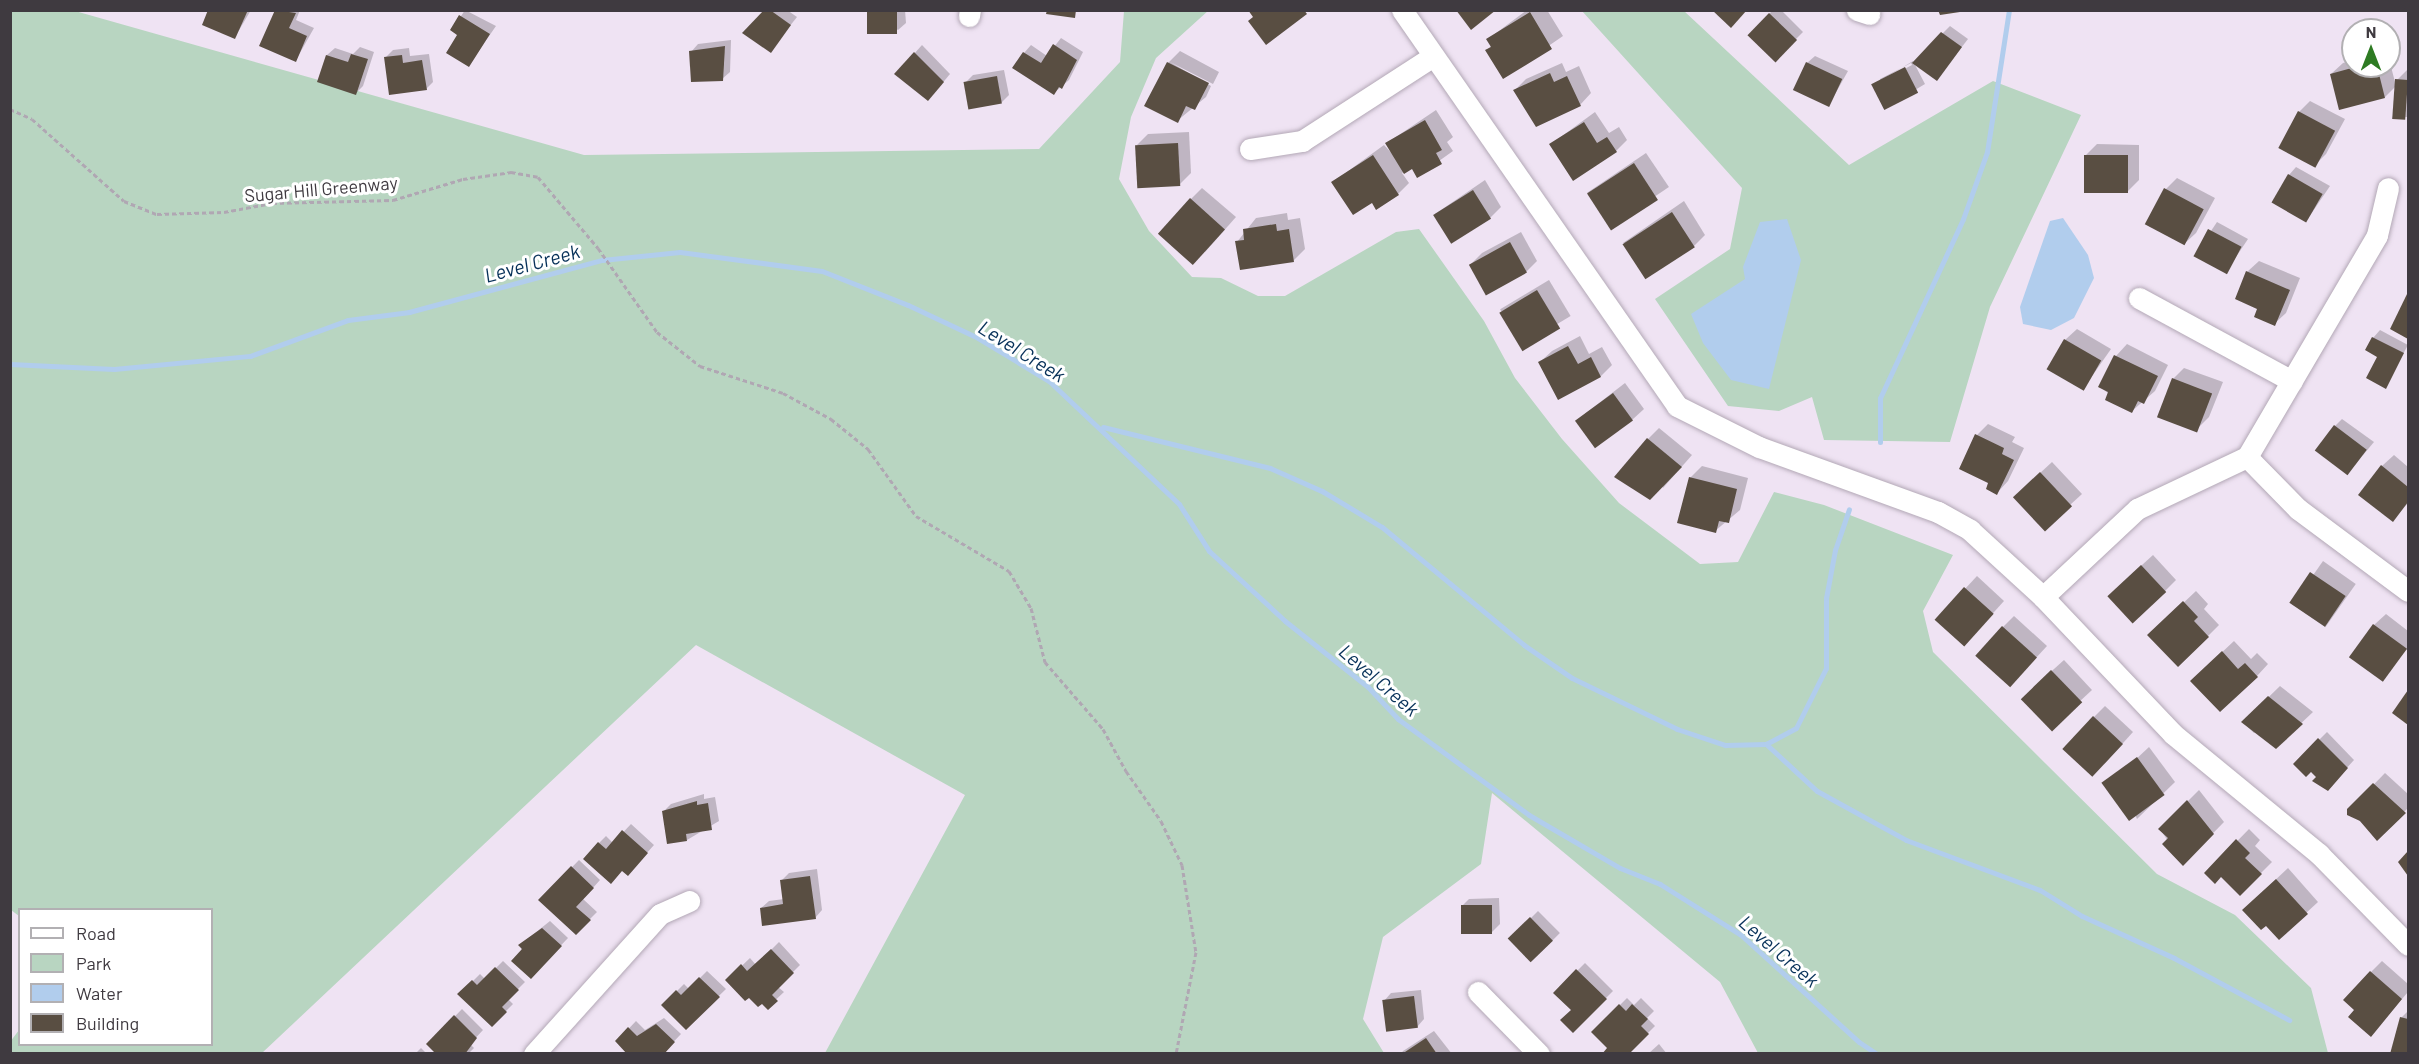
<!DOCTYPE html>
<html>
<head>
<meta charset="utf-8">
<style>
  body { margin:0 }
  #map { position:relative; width:2419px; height:1064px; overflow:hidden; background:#efe3f3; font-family:Barlow,sans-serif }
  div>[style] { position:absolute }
  .green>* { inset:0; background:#b8d5c1 }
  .water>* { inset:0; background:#b1cded }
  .shadow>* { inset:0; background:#0003; transform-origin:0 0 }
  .stream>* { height:5px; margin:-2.5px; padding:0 2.5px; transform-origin:2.5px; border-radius:2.5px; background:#b1cded }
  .building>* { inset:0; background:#594e42; transform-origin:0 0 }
  .path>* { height:3px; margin-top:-1.5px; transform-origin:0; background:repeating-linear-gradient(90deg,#b0a7b3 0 4.5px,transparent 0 7.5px) }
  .roads { filter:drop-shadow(0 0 2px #b3a8b6) drop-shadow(0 0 2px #b3a8b6) }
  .minor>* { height:21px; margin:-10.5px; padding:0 10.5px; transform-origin:10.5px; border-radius:10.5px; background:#fff }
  span { translate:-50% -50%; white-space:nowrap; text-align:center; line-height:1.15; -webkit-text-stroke:6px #fff; paint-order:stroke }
  .street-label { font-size:18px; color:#3f3a40 }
  .water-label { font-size:20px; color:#073159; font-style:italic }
  .frame { position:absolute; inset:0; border:12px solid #3f3a40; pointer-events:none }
  .legend { position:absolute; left:18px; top:908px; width:195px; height:138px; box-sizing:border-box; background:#fff; border:2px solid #b2b0b3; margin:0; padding:8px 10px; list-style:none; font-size:18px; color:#3f3a40 }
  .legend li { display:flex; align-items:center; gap:12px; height:30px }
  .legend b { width:30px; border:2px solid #b2b0b3 }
  .north { position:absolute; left:2341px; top:18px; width:60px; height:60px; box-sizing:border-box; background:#fff; border:2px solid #b2b0b3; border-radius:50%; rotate:0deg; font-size:16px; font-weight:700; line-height:24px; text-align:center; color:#3f3a40 }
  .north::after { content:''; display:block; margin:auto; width:21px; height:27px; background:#2e7b23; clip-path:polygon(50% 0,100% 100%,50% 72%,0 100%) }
</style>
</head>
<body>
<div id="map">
  <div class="green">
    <i style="clip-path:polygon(1209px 10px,1156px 58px,1131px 117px,1119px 179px,1149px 231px,1192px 277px,1221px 278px,1258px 296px,1285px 296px,1396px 232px,1419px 229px,1484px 321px,1515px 378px,1562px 439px,1619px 503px,1700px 564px,1738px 562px,1774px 492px,1824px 505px,1953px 555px,1923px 611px,1933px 652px,2157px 874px,2235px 915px,2311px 988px,2328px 1053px,1758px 1053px,1720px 982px,1492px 793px,1481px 864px,1383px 937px,1363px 1019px,1384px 1053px,825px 1053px,965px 795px,696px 645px,262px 1053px,11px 1054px,10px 1042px,19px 1030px,20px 1044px,212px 1044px,212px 910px,20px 910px,19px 916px,11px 910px,11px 11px,75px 11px,584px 155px,1039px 149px,1120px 62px,1124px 11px)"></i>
    <i style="clip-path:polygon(1582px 11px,1684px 11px,1849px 165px,1993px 81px,2081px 115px,1990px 307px,1950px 442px,1824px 440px,1812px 397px,1779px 411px,1728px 406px,1655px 299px,1730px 249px,1742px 188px)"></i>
  </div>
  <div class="water">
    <i style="clip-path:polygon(2063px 218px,2088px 255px,2094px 278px,2074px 318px,2051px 330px,2023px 324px,2020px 307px,2050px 221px)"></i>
    <i style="clip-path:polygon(1787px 219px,1801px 260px,1769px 389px,1731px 380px,1703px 343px,1691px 314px,1745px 279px,1743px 267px,1760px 222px)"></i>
  </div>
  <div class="shadow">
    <i style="clip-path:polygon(210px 10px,251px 10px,235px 37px)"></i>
    <i style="clip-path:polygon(276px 10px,300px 10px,296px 20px,314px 28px,296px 60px)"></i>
    <i style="clip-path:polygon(465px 10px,496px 26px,469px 65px,459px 34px,452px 30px)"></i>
    <i style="clip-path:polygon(765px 10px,787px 10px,797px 17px,770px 51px)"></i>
    <i style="clip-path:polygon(869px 10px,905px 10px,906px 23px,898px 30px)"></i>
    <i style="clip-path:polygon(1527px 10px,1547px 10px,1563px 36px,1503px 77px,1487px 50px,1492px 45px,1488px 39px)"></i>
    <i style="clip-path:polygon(1773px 10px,1781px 10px,1803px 32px,1775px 60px,1749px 35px)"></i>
    <i style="clip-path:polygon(1950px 26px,1968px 39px,1937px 79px,1914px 62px)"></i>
    <i style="clip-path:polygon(1061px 38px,1083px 52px,1069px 80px,1054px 93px,1024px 53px,1031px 45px,1047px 56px)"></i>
    <i style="clip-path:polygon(731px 40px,730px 72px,722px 79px,691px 52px,698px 44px)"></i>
    <i style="clip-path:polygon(922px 45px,950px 74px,935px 92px,896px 74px)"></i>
    <i style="clip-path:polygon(360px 47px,374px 52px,363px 86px,356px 93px,319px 81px,327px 55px,335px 48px,353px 54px)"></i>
    <i style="clip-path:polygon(409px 48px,410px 56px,429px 54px,433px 82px,426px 89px,385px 58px,393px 50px)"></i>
    <i style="clip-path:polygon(1180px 51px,1219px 72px,1213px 84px,1170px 62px,1211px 86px,1206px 97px,1177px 121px,1146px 105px,1168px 63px)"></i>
    <i style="clip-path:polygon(1815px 56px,1848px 71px,1829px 105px,1807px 63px)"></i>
    <i style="clip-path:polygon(2389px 59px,2395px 82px,2408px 69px,2408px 117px,2396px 117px,2397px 85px,2385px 97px,2331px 74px,2343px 63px,2353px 60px,2353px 66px,2389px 66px)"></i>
    <i style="clip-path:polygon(evenodd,1913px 61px,1925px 84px,1885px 108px,1873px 85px,1913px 61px,1911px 63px,1912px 65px,1880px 82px,1880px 79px,1911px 63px)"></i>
    <i style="clip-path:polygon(1562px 63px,1566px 72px,1579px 66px,1591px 93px,1580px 105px,1515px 90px,1526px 79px)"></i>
    <i style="clip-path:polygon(1004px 70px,1009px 95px,1002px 102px,965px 83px,973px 75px)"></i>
    <i style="clip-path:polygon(2310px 101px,2345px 119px,2326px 154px,2315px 165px,2299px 112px)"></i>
    <i style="clip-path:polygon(1436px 110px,1453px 137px,1447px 142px,1453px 151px,1418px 176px,1413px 167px,1402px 173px,1409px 183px,1398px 194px,1372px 201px,1333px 182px,1384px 145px,1397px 159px,1387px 143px)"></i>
    <i style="clip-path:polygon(1595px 112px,1609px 133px,1619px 127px,1627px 140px,1616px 151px,1551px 144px)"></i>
    <i style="clip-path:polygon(1189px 132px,1191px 173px,1180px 184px,1137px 145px,1148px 134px)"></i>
    <i style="clip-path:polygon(2097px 144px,2139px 145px,2139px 180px,2127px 192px,2086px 155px)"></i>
    <i style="left:1646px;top:153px;width:41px;height:71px;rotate:56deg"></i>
    <i style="clip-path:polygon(2296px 167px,2330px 186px,2307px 220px,2289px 175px)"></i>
    <i style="clip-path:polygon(2177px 178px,2215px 198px,2196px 233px,2184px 244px,2147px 224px,2166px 189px)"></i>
    <i style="clip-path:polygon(1485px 180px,1501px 207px,1490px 218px,1435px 214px)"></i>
    <i style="clip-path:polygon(1202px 188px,1236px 217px,1205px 252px,1191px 199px)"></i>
    <i style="clip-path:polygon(1684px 201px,1705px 235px,1694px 246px,1623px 243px)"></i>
    <i style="clip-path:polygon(1287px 213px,1288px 220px,1300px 218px,1305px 249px,1293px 261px,1237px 242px,1256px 218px)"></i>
    <i style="clip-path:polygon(2217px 222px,2248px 239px,2226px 272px,2195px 255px)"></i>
    <i style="clip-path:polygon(1521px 232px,1537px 261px,1526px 272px,1471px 264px,1482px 253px)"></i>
    <i style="clip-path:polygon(2259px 261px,2300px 278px,2286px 313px,2274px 324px,2259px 308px,2247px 272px)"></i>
    <i style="left:1549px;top:280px;width:42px;height:57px;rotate:59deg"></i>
    <i style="clip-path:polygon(2408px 296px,2408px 337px,2392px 329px)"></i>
    <i style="clip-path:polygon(2077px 329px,2111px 349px,2083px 389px,2065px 340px)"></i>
    <i style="clip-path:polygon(2380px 330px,2408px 345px,2385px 387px,2373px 338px)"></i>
    <i style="clip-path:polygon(1580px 336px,1589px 354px,1602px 347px,1612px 365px,1601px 376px,1559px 398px,1540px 362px,1552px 351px)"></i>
    <i style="clip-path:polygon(2127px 344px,2168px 365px,2155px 391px,2132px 411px,2100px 387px,2116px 356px)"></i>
    <i style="clip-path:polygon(2184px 368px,2223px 382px,2209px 417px,2198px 428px,2173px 379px)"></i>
    <i style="clip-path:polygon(1625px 383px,1644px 409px,1632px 420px,1577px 420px)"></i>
    <i style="clip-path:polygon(2342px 419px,2374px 442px,2348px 473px,2335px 426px)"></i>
    <i style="clip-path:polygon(1988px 424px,2015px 437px,2012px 442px,2024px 448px,2008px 481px,1997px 493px,1977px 435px)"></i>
    <i style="clip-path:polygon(1659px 428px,1692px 455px,1663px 488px,1648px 439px)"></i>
    <i style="clip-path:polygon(2394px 455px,2408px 467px,2408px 503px,2393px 520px,2382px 466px)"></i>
    <i style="clip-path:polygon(2052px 462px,2082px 494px,2070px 505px,2026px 486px)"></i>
    <i style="clip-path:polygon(1702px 466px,1748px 478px,1740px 510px,1715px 531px,1690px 478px)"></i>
    <i style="clip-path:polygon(2153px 555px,2176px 580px,2165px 591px,2120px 585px)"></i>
    <i style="left:2323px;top:561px;width:40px;height:53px;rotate:35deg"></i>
    <i style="clip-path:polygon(1977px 576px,2004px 601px,1975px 633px,1937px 619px)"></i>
    <i style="clip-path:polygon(2196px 591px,2208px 604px,2204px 609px,2219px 625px,2208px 636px,2161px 624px)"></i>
    <i style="clip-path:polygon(2386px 614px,2408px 631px,2408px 648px,2381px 680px,2374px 625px)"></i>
    <i style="clip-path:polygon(2014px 616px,2047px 646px,2021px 674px,2003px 627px)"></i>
    <i style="clip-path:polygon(2234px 641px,2251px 659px,2257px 653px,2268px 664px,2257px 676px,2203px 670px)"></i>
    <i style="clip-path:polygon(2064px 660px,2092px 690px,2051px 728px,2034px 687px)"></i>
    <i style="clip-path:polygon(2280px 686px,2313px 712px,2276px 747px,2258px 730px,2254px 733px,2243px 722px)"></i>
    <i style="clip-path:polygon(2105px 706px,2133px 732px,2105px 763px,2094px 717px)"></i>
    <i style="clip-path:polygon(2327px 732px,2354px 760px,2335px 781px,2295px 764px)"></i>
    <i style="clip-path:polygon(2149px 747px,2175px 782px,2137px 819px,2118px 776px)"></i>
    <i style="clip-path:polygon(2385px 773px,2408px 794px,2408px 808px,2377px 839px,2349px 810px)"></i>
    <i style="clip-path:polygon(2199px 790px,2224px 822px,2183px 864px,2160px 829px)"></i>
    <i style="clip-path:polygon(704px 794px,704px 799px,715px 797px,719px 821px,687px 840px,663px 812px,671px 804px)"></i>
    <i style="clip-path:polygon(631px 824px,654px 845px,628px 874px,599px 843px,606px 836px,613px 843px)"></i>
    <i style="clip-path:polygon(2249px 829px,2260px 840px,2255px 846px,2272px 862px,2240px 894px,2222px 876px,2206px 873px)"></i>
    <i style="clip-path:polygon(579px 860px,600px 880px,583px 899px,597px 912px,576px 933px,541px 899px)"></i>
    <i style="clip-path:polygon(2288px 868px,2318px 902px,2279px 938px,2255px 899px)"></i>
    <i style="clip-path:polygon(817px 869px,822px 910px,815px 918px,761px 908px,769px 901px,784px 899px,782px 880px,789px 873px)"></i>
    <i style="clip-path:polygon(1499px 898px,1500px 924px,1492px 932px,1462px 906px,1469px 899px)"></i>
    <i style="left:1538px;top:911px;width:31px;height:40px;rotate:45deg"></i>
    <i style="clip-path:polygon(550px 921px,568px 938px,531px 977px,520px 945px)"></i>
    <i style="clip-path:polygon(779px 942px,800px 965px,778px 987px,784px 992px,768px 1007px,727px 980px,750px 958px,756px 965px)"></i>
    <i style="clip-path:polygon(503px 961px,525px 982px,508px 999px,513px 1004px,492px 1025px,460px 994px,480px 974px,485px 979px)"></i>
    <i style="clip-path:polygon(2382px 961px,2408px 984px,2408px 992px,2371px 1035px,2356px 1010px,2371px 972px)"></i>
    <i style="clip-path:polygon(1585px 963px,1613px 991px,1573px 1031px,1573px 1010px,1555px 993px)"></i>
    <i style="clip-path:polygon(707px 971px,726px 989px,686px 1028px,663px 1005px,684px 984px,689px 989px)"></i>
    <i style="clip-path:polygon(1421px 990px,1424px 1019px,1417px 1027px,1384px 1001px,1391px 993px)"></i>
    <i style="clip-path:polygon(1627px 998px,1634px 1005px,1641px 998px,1654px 1011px,1647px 1018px,1655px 1026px,1627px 1054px,1609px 1048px,1593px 1032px)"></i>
    <i style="clip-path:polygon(462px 1009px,483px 1030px,470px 1044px,474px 1048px,468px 1054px,438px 1054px,428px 1044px)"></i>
    <i style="clip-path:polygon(2408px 1011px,2408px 1054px,2392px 1054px,2401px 1018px)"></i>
    <i style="clip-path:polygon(664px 1018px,681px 1034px,662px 1054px,617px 1041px,636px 1021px,645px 1030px)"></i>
    <i style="clip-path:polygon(1434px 1031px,1452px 1054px,1401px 1054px,1403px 1051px)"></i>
    <i style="clip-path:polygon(1659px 1044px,1667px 1054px,1648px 1054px)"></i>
    <i style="clip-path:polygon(421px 1048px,427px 1054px,415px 1054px)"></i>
  </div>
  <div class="stream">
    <i style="left:10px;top:364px;width:104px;rotate:2.8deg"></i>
    <i style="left:114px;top:369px;width:137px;rotate:-5.5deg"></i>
    <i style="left:250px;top:356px;width:104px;rotate:-20.2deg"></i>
    <i style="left:348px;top:320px;width:62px;rotate:-7.5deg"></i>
    <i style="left:409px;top:312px;width:200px;rotate:-15.1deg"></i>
    <i style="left:602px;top:260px;width:78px;rotate:-5.9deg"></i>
    <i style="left:680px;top:252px;width:143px;rotate:7.6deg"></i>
    <i style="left:822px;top:271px;width:92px;rotate:21.6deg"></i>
    <i style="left:908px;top:305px;width:77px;rotate:25.2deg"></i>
    <i style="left:978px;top:338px;width:83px;rotate:31.2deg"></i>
    <i style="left:1049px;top:381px;width:179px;rotate:43.4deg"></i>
    <i style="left:1179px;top:504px;width:56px;rotate:57.4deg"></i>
    <i style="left:1209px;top:551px;width:103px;rotate:42.6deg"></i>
    <i style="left:1285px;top:621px;width:106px;rotate:38.5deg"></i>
    <i style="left:1368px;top:687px;width:44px;rotate:46.8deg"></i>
    <i style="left:1398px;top:719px;width:162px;rotate:36.2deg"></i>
    <i style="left:1529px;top:815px;width:105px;rotate:30.2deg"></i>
    <i style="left:1620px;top:868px;width:43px;rotate:21.8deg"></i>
    <i style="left:1660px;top:884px;width:96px;rotate:32.2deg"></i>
    <i style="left:1741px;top:935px;width:159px;rotate:42.2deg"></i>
    <i style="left:1859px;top:1042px;width:22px;rotate:34deg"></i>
    <i style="left:1103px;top:427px;width:172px;rotate:13.8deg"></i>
    <i style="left:1270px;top:468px;width:57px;rotate:23.9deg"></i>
    <i style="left:1322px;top:491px;width:70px;rotate:31deg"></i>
    <i style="left:1382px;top:527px;width:185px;rotate:39.7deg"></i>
    <i style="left:1524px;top:645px;width:58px;rotate:34.5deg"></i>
    <i style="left:1572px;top:678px;width:117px;rotate:25.9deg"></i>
    <i style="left:1677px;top:729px;width:51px;rotate:18.4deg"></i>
    <i style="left:1725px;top:745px;width:41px;rotate:-1.4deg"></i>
    <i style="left:1766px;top:744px;width:34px;rotate:-28deg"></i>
    <i style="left:1796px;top:728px;width:67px;rotate:-63.4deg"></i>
    <i style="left:1826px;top:668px;width:70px;rotate:-90deg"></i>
    <i style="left:1826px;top:598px;width:49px;rotate:-79.4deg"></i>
    <i style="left:1835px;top:550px;width:43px;rotate:-71.1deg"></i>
    <i style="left:1880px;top:442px;width:44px;rotate:-90deg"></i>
    <i style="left:1880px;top:398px;width:197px;rotate:-65.1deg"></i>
    <i style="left:1963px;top:219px;width:71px;rotate:-70.3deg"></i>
    <i style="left:1987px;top:152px;width:144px;rotate:-81.2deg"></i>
    <i style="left:1766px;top:744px;width:69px;rotate:42.7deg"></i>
    <i style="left:1817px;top:791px;width:102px;rotate:28.8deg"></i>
    <i style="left:1906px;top:840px;width:143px;rotate:20.5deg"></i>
    <i style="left:2040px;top:890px;width:49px;rotate:31.8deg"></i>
    <i style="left:2082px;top:916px;width:101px;rotate:24.5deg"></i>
    <i style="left:2174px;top:958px;width:131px;rotate:28.3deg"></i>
  </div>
  <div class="building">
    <i style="clip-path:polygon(208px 10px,248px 10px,235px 39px,202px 25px)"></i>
    <i style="clip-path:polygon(275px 10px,296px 13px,289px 28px,307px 36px,296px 62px,259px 46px)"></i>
    <i style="clip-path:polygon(764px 10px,770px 10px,791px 25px,771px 53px,742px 33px)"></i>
    <i style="left:867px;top:10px;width:30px;height:24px"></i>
    <i style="clip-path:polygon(1047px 10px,1076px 10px,1075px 18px,1046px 14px)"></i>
    <i style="clip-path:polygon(1248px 10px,1304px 10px,1307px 14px,1266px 45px,1248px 21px,1253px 17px)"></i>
    <i style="clip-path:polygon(1456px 10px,1496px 10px,1471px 30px)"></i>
    <i style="clip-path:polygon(1712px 10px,1747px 10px,1731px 28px)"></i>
    <i style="clip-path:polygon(1938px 10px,1960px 10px,1960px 12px,1940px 15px)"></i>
    <i style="clip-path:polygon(1530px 12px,1552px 49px,1503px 79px,1485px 50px,1491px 47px,1486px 39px)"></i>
    <i style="left:1769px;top:13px;width:39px;height:31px;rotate:44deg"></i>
    <i style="clip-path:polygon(459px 15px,490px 34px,469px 67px,446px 53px,457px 35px,450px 30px)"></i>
    <i style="clip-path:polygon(1941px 32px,1962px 47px,1937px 81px,1912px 63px)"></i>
    <i style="clip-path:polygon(1053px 44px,1077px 60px,1062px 89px,1059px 87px,1054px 95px,1012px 68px,1023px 52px,1041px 63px)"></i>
    <i style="clip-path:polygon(725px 46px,723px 81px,691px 82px,689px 51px)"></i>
    <i style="clip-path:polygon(914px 52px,944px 82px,928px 101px,894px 74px)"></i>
    <i style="clip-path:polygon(351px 54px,368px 59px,356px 95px,317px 82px,326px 55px,348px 62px)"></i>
    <i style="clip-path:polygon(402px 55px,403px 63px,422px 60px,427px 90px,389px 95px,384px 57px)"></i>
    <i style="clip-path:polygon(1167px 62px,1209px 83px,1195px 110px,1186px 106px,1178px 123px,1144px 106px)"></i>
    <i style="left:1806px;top:62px;width:40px;height:31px;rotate:25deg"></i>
    <i style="clip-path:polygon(2359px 66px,2377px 66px,2385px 98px,2339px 110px,2330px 74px)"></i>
    <i style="left:1905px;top:67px;width:29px;height:38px;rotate:63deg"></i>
    <i style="clip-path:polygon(1550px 73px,1554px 82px,1567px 76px,1581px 106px,1536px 127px,1513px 90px)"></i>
    <i style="left:997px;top:76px;width:28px;height:34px;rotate:80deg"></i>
    <i style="left:2395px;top:79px;width:13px;height:40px;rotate:4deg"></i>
    <i style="left:2298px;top:111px;width:42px;height:42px;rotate:28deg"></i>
    <i style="clip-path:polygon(1425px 120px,1442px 150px,1436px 153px,1442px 164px,1417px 178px,1412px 169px,1404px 174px,1385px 143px)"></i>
    <i style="clip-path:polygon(1584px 122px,1597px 143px,1607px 137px,1617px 152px,1573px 181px,1549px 144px)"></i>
    <i style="left:1178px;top:143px;width:43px;height:43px;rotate:87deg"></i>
    <i style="clip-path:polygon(1373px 155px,1399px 195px,1376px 210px,1372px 203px,1353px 215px,1331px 182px)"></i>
    <i style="left:2084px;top:155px;width:44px;height:38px"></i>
    <i style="left:1634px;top:163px;width:44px;height:56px;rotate:57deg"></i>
    <i style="left:2288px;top:174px;width:40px;height:33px;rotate:30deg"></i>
    <i style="left:2164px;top:188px;width:45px;height:41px;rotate:28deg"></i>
    <i style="left:1473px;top:190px;width:34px;height:47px;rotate:58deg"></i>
    <i style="left:1190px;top:198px;width:47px;height:48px;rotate:42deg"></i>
    <i style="left:1672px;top:212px;width:42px;height:59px;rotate:57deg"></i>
    <i style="clip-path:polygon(1276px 224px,1277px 231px,1289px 229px,1294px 262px,1240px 270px,1235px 241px,1244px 240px,1243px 229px)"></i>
    <i style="left:2208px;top:229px;width:38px;height:31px;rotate:28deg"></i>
    <i style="left:1510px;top:242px;width:35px;height:47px;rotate:61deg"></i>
    <i style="clip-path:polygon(2246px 271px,2290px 290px,2275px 326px,2254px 317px,2257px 309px,2235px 299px)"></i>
    <i style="left:1537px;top:290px;width:45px;height:44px;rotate:59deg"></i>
    <i style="clip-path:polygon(2408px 292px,2408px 339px,2390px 329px)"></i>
    <i style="clip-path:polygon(2372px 337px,2404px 353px,2386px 389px,2366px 378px,2377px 357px,2365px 350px)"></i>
    <i style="left:2064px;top:339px;width:43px;height:35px;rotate:30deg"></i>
    <i style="clip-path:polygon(1568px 346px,1578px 364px,1591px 357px,1601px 377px,1558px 400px,1538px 362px)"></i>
    <i style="clip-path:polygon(2114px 355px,2158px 376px,2144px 404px,2138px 401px,2132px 413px,2105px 400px,2108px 392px,2098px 387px)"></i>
    <i style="left:2172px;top:378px;width:43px;height:42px;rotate:21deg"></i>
    <i style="left:1613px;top:393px;width:34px;height:47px;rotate:54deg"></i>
    <i style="left:2334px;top:425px;width:41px;height:32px;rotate:37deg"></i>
    <i style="clip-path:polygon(1975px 434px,2004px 448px,2002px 454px,2014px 460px,1997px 495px,1986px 489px,1988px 483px,1959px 469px)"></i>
    <i style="clip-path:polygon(1647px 438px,1682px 467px,1650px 500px,1614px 477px)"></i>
    <i style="clip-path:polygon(2381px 465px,2408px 487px,2408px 502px,2393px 522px,2358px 495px)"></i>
    <i style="left:2040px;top:472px;width:47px;height:37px;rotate:47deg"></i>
    <i style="clip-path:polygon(1689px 477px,1737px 489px,1729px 523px,1719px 521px,1716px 533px,1677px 523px)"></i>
    <i style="left:2141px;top:565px;width:37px;height:46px;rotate:47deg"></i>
    <i style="left:2310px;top:572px;width:43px;height:37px;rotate:34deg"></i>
    <i style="left:1964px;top:587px;width:40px;height:44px;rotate:42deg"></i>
    <i style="clip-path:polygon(2183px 601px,2198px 617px,2194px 621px,2209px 637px,2178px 667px,2147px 635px)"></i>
    <i style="left:2373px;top:624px;width:42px;height:41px;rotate:36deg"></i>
    <i style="left:2002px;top:626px;width:47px;height:40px;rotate:42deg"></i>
    <i style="clip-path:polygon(2222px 651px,2238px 669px,2245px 663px,2258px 677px,2220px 712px,2190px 681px)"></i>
    <i style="left:2051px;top:670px;width:45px;height:42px;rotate:46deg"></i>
    <i style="clip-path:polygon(2408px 690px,2408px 725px,2392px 713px)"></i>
    <i style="clip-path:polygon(2268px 696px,2303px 724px,2276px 749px,2241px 722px)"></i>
    <i style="left:2093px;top:716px;width:41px;height:45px;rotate:43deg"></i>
    <i style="clip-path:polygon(2318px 738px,2348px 768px,2328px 791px,2312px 781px,2316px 777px,2311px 772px,2306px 777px,2293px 764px)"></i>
    <i style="left:2137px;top:757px;width:47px;height:44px;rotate:54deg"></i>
    <i style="clip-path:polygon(2373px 783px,2406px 813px,2377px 841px,2360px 821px,2347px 815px,2347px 809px)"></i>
    <i style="clip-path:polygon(2187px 800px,2214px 834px,2183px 866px,2162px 844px,2168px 838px,2158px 829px)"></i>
    <i style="clip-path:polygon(697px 801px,697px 805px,708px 803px,712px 830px,686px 834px,687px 841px,667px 844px,662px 811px)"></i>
    <i style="clip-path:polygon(622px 830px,648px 853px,628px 876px,622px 871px,611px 884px,583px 859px,598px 842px,606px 849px)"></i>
    <i style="clip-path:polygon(2236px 839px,2250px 853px,2245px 858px,2262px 874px,2240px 896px,2221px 877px,2215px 884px,2204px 873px)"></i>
    <i style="clip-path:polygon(2408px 851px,2408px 876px,2398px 862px)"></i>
    <i style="clip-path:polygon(571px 866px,594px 888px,576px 907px,591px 920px,576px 935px,538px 900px)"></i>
    <i style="clip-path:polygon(810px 876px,816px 919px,762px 926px,760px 908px,783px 904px,780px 880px)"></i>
    <i style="clip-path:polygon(2276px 879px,2308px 914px,2279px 940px,2266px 926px,2261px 930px,2242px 910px)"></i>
    <i style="left:1461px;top:905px;width:31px;height:29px"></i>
    <i style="left:1530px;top:917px;width:33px;height:31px;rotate:46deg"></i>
    <i style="clip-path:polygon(542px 928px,562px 946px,531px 979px,511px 961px,522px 949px,518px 945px)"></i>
    <i style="clip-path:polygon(771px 949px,794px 973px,772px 995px,778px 1001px,768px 1010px,762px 1004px,758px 1007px,749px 998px,745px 1001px,725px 980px,741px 964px,747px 971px)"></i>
    <i style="clip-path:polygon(495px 967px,519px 990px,502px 1007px,507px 1012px,492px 1027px,457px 994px,472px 980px,477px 985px)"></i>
    <i style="clip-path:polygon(1576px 969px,1607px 999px,1573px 1033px,1560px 1020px,1571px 1010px,1553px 993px)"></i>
    <i style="clip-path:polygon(2370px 971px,2402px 999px,2371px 1037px,2348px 1017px,2354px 1010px,2343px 1000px)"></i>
    <i style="clip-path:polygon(699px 977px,720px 997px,686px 1030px,661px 1005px,676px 990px,681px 995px)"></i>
    <i style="left:1414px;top:996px;width:32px;height:32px;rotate:83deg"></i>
    <i style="clip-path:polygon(1619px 1004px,1626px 1011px,1632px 1004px,1648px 1019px,1641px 1026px,1649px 1034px,1629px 1054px,1602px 1054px,1607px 1048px,1591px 1032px)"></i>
    <i style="clip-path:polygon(454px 1015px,477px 1038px,465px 1054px,436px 1054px,426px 1044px)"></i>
    <i style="clip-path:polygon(2400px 1017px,2408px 1019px,2408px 1054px,2390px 1054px)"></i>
    <i style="clip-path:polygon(656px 1024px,675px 1042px,664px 1054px,627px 1054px,615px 1041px,628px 1027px,637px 1036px)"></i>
    <i style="clip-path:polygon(1426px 1038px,1437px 1054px,1402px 1054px)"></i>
  </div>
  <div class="path">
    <i style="left:10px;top:109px;width:24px;rotate:24deg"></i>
    <i style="left:32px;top:119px;width:123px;rotate:41.7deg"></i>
    <i style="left:124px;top:201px;width:35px;rotate:22deg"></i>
    <i style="left:157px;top:214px;width:67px;rotate:-1.7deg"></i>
    <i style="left:224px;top:212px;width:49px;rotate:-10.6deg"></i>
    <i style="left:272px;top:203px;width:121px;rotate:-1.4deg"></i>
    <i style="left:393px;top:200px;width:73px;rotate:-16.7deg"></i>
    <i style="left:463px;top:179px;width:49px;rotate:-8.3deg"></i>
    <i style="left:511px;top:172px;width:27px;rotate:10deg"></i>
    <i style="left:538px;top:177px;width:93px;rotate:49.8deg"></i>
    <i style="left:598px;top:248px;width:103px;rotate:54.9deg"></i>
    <i style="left:657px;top:332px;width:55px;rotate:38.3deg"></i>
    <i style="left:700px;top:366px;width:87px;rotate:18deg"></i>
    <i style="left:783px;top:393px;width:55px;rotate:28.4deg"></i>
    <i style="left:831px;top:419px;width:48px;rotate:39deg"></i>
    <i style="left:868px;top:449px;width:82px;rotate:54.4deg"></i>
    <i style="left:916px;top:516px;width:108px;rotate:30.6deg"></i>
    <i style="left:1009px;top:571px;width:43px;rotate:59.3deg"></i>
    <i style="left:1031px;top:608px;width:56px;rotate:75.5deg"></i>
    <i style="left:1045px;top:662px;width:89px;rotate:49.1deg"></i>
    <i style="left:1103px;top:729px;width:48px;rotate:61.3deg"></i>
    <i style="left:1126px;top:771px;width:61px;rotate:55deg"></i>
    <i style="left:1161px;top:821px;width:49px;rotate:64.5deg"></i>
    <i style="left:1182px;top:865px;width:88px;rotate:80.9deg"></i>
    <i style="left:1196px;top:952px;width:104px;rotate:101.1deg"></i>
  </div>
  <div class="roads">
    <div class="minor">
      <i style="left:1402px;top:10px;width:482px;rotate:55.2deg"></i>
      <i style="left:1677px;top:406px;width:92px;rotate:26.6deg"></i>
      <i style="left:1759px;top:447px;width:190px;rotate:20deg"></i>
      <i style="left:1938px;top:512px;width:37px;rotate:29deg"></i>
      <i style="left:1970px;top:530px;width:99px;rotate:42.5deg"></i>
      <i style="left:2043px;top:597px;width:189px;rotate:46.5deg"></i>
      <i style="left:2173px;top:734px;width:189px;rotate:39.4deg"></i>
      <i style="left:2319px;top:854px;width:127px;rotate:45.6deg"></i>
      <i style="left:1857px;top:10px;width:13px;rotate:18deg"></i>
      <i style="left:969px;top:16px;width:6px;rotate:-81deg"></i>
      <i style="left:1250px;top:149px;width:53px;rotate:-8.7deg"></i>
      <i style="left:1302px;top:141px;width:155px;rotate:-32.9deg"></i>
      <i style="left:2139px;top:298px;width:174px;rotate:28.5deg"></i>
      <i style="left:2247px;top:457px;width:73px;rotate:45.6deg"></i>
      <i style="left:2298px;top:509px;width:137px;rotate:36.7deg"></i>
      <i style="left:2043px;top:597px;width:129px;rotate:-43.1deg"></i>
      <i style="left:2137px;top:509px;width:122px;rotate:-25.3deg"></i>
      <i style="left:2247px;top:457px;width:257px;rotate:-59.6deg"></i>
      <i style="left:2377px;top:235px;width:48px;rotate:-76.8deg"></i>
      <i style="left:1478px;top:992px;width:87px;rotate:45.5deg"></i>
      <i style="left:534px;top:1054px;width:188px;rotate:-48deg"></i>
      <i style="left:660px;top:914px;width:32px;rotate:-24deg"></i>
    </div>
  </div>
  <div class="street-label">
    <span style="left:321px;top:189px;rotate:-5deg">Sugar Hill Greenway</span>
  </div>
  <div class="water-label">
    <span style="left:532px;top:263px;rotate:-15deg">Level Creek</span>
    <span style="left:1022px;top:351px;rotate:32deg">Level Creek</span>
    <span style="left:1379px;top:680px;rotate:41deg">Level Creek</span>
    <span style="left:1779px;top:951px;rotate:41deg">Level Creek</span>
  </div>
  <div class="frame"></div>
  <ul class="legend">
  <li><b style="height:8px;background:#fff"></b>Road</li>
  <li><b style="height:16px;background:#b8d5c1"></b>Park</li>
  <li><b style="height:16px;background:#b1cded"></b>Water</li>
  <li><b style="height:16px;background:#594e42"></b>Building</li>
  </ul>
  <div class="north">N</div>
</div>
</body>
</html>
